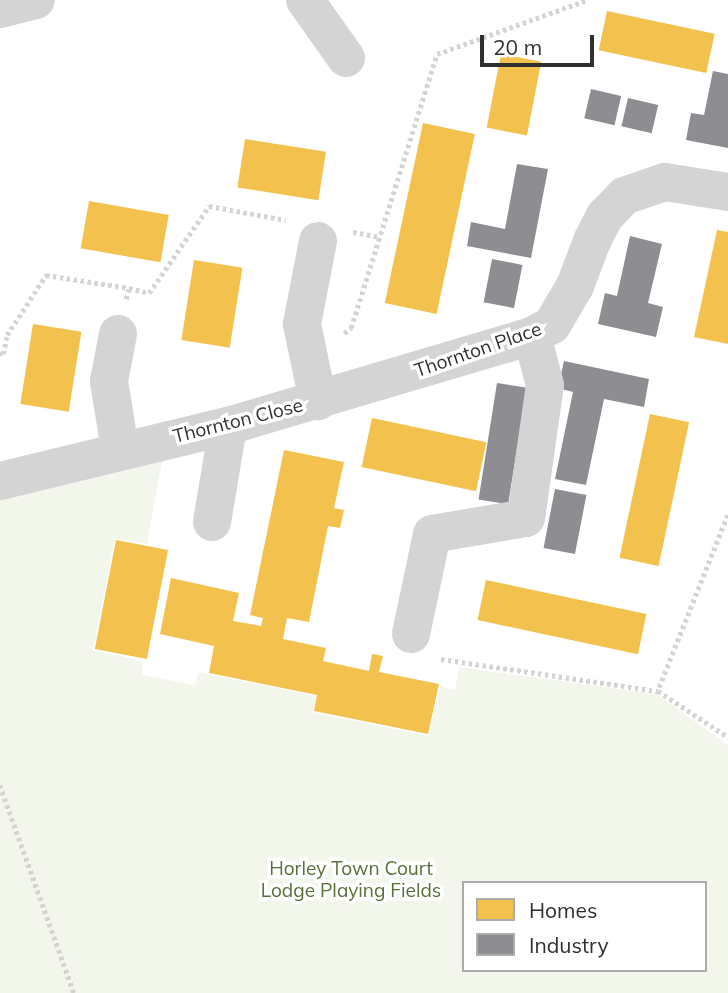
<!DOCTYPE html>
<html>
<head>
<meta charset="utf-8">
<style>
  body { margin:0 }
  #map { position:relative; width:728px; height:993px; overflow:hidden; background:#fff; font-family:Mulish,sans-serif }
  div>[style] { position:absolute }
  .green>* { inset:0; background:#f2f6eb }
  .homes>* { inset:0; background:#f2c14e; transform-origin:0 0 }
  .industry>* { inset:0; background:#8d8d92; transform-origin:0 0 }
  .path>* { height:4.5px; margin-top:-2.25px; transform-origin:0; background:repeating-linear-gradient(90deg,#d4d4d4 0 3.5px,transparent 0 7px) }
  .minor>* { height:38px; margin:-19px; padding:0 19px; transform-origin:19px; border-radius:19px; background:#d4d4d4 }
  span { translate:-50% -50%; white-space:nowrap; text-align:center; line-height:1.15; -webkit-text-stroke:7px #fff; paint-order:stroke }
  .street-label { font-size:19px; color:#2f2f2f }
  .park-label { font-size:19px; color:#597038 }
  .legend { position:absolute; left:462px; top:881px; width:245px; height:91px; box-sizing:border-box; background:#fff; border:2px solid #acacac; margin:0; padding:9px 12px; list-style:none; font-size:21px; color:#2f2f2f }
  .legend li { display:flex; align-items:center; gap:14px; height:35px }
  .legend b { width:35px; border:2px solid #acacac }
  .scale { position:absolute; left:480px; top:35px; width:114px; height:32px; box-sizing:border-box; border:4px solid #2f2f2f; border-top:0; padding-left:9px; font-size:21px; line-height:24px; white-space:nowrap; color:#2f2f2f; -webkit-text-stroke:5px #fff; paint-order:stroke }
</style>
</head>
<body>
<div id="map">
  <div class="green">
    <i style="clip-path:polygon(evenodd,163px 455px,147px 544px,115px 539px,93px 650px,143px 661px,142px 675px,195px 685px,199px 672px,316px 696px,313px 712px,428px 736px,440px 686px,455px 690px,459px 667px,657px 694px,728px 745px,728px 993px,0 993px,0 499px,163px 455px,464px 883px,705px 883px,705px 970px,464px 970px,464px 883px)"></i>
  </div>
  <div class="homes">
    <i style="left:607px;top:11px;width:110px;height:40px;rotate:12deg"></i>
    <i style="left:501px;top:54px;width:41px;height:75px;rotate:11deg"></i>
    <i style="left:423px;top:123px;width:53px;height:184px;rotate:12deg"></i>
    <i style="left:245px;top:139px;width:82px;height:49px;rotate:9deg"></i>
    <i style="left:89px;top:201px;width:81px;height:48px;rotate:10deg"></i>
    <i style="clip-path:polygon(717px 230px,728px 232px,728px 344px,694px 337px)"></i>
    <i style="left:194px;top:260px;width:49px;height:81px;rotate:9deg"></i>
    <i style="left:33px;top:324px;width:49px;height:81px;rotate:9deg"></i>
    <i style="left:650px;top:414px;width:40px;height:147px;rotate:12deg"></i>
    <i style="left:372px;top:418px;width:117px;height:50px;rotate:12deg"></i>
    <i style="clip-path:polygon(284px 450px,344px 462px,334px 508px,344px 510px,340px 528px,328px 526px,309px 622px,287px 618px,283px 639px,326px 648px,323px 661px,369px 671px,372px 654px,383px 656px,379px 672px,439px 684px,428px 734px,314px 711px,317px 695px,209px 673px,214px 646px,160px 634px,171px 578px,239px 593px,233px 621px,261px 626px,263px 618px,250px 615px)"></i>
    <i style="left:116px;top:540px;width:53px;height:111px;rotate:11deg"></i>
    <i style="left:486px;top:580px;width:164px;height:41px;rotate:12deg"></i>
  </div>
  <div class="industry">
    <i style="clip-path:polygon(713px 71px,728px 74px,728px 148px,686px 140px,691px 113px,704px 115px)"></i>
    <i style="left:591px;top:89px;width:31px;height:30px;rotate:13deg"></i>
    <i style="left:628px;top:98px;width:31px;height:29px;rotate:13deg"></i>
    <i style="clip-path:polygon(517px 164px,548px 169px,531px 258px,467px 246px,471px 222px,505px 229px)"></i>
    <i style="clip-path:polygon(630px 236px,662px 244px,648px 303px,663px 307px,656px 337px,598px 324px,605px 293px,617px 296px)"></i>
    <i style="left:492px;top:259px;width:31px;height:44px;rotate:11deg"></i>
    <i style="clip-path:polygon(564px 361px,649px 379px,644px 407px,604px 399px,586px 485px,555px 479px,573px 392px,558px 388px)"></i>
    <i style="left:497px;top:383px;width:30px;height:118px;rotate:9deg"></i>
    <i style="left:555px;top:489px;width:32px;height:60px;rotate:11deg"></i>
  </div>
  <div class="path">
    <i style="left:353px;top:232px;width:27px;rotate:10deg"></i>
    <i style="left:126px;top:299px;width:11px;rotate:-75deg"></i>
    <i style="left:129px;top:288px;width:21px;rotate:14deg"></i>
    <i style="left:149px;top:293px;width:106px;rotate:-55.4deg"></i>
    <i style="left:209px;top:206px;width:78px;rotate:10.3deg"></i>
    <i style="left:344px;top:333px;width:9px;rotate:-36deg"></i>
    <i style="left:351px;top:328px;width:287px;rotate:-72.6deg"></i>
    <i style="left:437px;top:54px;width:159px;rotate:-19.8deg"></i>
    <i style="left:0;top:354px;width:3px"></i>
    <i style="left:3px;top:354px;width:19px;rotate:-78deg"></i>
    <i style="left:7px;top:335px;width:72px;rotate:-57deg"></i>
    <i style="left:46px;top:275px;width:84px;rotate:8.9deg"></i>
    <i style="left:728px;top:515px;width:189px;rotate:111.7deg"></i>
    <i style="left:658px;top:691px;width:84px;rotate:33.3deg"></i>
    <i style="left:441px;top:659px;width:219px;rotate:8.4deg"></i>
    <i style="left:0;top:785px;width:221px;rotate:70.4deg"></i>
  </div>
  <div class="minor">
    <i style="left:305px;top:0;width:71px;rotate:54.7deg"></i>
    <i style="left:0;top:9px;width:37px;rotate:-14deg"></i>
    <i style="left:318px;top:241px;width:85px;rotate:100.9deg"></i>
    <i style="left:302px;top:324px;width:79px;rotate:78.3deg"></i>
    <i style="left:118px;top:334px;width:48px;rotate:100.8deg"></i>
    <i style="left:109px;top:381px;width:70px;rotate:80.9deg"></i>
    <i style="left:0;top:481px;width:235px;rotate:-13.6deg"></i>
    <i style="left:228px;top:426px;width:317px;rotate:-16.5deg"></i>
    <i style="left:532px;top:336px;width:23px;rotate:-29deg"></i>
    <i style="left:552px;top:325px;width:45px;rotate:-59.5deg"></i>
    <i style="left:575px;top:286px;width:48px;rotate:-69.3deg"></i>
    <i style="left:592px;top:241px;width:28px;rotate:-63deg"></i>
    <i style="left:605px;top:216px;width:28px;rotate:-46deg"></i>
    <i style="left:624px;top:196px;width:43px;rotate:-18.9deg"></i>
    <i style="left:665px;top:182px;width:64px;rotate:9deg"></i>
    <i style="left:212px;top:522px;width:97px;rotate:-80.5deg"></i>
    <i style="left:411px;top:634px;width:102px;rotate:-78.1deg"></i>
    <i style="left:432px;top:534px;width:95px;rotate:-9.7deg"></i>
    <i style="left:526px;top:518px;width:134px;rotate:-81.9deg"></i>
    <i style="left:545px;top:385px;width:51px;rotate:-104.9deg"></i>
  </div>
  <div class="street-label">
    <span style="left:478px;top:350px;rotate:-19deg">Thornton Place</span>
    <span style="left:238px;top:421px;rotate:-14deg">Thornton Close</span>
  </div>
  <div class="park-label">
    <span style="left:351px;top:880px">Horley Town Court<br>Lodge Playing Fields</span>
  </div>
  <ul class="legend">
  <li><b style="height:19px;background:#f2c14e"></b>Homes</li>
  <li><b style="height:19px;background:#8d8d92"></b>Industry</li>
  </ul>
  <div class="scale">20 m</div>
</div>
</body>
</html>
